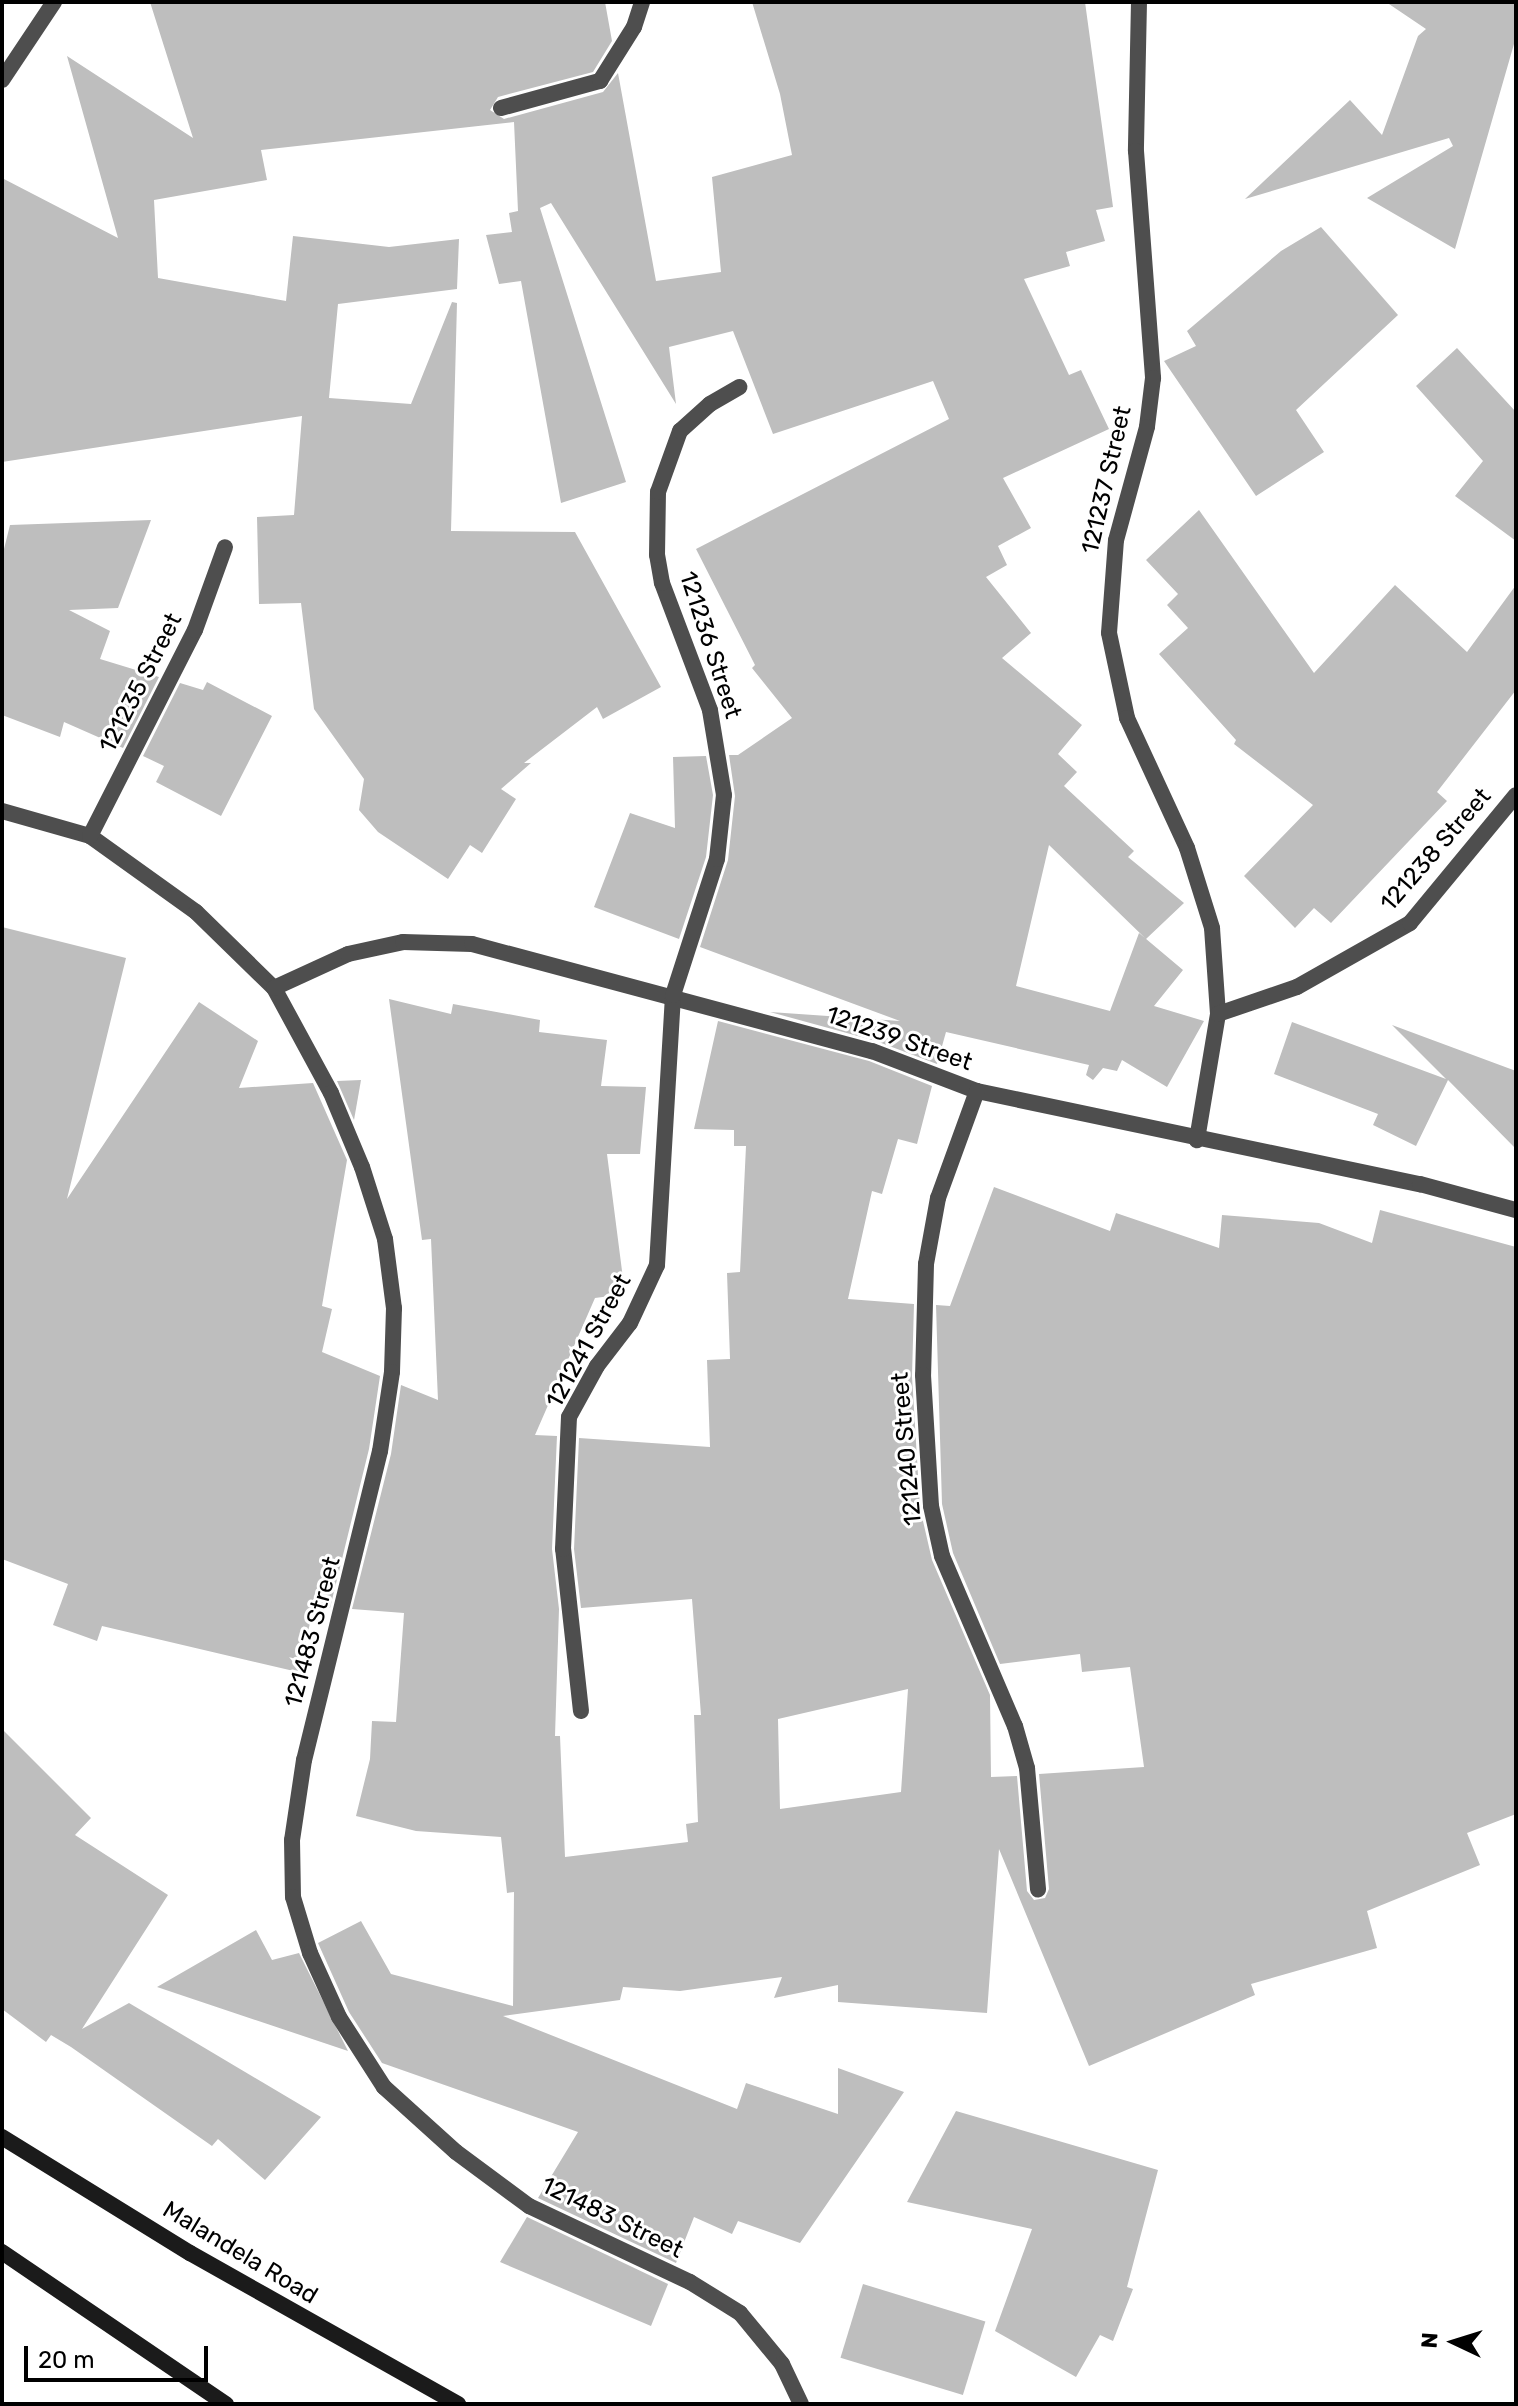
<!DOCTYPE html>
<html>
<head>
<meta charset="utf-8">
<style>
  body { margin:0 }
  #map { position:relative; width:1518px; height:2406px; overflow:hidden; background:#fff; font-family:Rubik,sans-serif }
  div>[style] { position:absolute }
  .building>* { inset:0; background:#bebebe; transform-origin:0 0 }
  .minor>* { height:16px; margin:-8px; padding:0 8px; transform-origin:8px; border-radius:8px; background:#4e4e4e }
  .secondary>* { height:16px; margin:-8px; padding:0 8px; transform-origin:8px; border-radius:8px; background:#1b1b1b }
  span { translate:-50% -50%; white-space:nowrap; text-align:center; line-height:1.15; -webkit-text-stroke:6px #fff; paint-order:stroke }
  .street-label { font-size:24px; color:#000 }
  .frame { position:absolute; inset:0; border:4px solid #000; pointer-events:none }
  .north { position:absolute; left:1414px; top:2302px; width:80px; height:80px; -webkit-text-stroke:6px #fff; paint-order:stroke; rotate:274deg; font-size:22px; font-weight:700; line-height:32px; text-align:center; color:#000 }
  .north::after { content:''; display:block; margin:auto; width:28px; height:36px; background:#000; clip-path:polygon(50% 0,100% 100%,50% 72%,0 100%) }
  .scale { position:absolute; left:24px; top:2346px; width:184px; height:36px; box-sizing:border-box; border:4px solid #000; border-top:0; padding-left:10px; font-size:24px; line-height:28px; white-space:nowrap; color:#000; -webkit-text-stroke:6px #fff; paint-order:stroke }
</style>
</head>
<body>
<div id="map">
  <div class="building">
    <i style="clip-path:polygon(150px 2px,605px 2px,612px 41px,593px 72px,498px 97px,490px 110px,504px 119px,603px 92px,618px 73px,656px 281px,721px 272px,712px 177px,792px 155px,780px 94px,752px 2px,1085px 2px,1113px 207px,1096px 210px,1105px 241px,1066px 252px,1070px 266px,1024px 279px,1069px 375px,1081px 370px,1109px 429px,1003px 478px,1031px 528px,998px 546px,1007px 565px,986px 577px,1031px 633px,1002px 658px,1082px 725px,1058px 754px,1077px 772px,1064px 786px,1134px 851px,1128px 857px,1184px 903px,1146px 939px,1049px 845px,1016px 986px,1110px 1011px,1139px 933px,1183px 970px,1154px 1006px,1204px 1021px,1167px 1087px,1122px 1060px,1117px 1071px,1103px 1068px,1093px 1080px,1086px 1075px,1089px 1065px,946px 1032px,937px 1064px,876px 1041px,770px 1012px,900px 1021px,700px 947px,728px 860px,735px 796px,729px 755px,738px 755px,792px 718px,752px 668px,755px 665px,696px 549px,949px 419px,933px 381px,773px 434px,733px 331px,669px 347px,676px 404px,551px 203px,540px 208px,626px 482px,561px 503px,521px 281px,499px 284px,486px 235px,512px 232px,509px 213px,518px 211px,514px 122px,261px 150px,267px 180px,154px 200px,158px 278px,286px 301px,293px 236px,389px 247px,459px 239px,457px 289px,338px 304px,329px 398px,411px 404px,452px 302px,457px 303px,451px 531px,575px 532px,661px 687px,603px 719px,597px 707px,524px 763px,531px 763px,501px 789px,516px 799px,482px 853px,470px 845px,448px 879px,378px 832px,359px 810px,364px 779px,314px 709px,301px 603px,259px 604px,257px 517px,294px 515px,302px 416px,2px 462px,2px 178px,118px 238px,67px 56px,193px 138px)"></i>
    <i style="clip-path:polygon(1386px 2px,1516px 2px,1516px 37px,1455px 249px,1367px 198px,1453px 146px,1449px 138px,1245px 199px,1350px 100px,1382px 135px,1418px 36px,1426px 29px)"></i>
    <i style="clip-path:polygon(1321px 227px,1398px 315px,1296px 410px,1324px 452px,1256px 496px,1164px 361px,1196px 346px,1187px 331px,1281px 251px)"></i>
    <i style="clip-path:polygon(1457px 348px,1516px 412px,1516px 541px,1455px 496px,1483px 461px,1416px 386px)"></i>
    <i style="clip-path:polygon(1199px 510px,1314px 673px,1395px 585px,1467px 652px,1516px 585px,1516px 690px,1437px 792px,1447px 801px,1331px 923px,1314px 908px,1295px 928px,1244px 876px,1313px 805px,1234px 744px,1236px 740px,1159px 654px,1188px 628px,1167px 605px,1178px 594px,1146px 560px)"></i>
    <i style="clip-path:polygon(151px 520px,118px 608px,69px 610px,110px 631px,100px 659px,159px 677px,123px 748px,64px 722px,60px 737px,2px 715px,2px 557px,10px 525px)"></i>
    <i style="clip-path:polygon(207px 682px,272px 716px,221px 816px,156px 782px,164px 766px,143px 756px,180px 683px,203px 690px)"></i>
    <i style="clip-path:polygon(706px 756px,713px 795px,706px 857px,679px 939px,594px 907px,630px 813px,675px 828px,673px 757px)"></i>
    <i style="clip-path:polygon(2px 927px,126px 958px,67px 1199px,199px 1002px,258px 1041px,239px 1088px,313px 1083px,347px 1160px,322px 1306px,332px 1309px,322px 1352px,380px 1376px,369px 1449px,330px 1608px,314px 1607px,298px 1672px,102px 1626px,97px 1641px,53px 1625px,68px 1584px,2px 1559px)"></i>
    <i style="clip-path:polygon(evenodd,389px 999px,451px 1014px,453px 1004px,540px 1020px,539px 1032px,607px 1040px,601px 1086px,646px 1087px,640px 1154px,607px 1154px,625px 1294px,595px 1298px,535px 1435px,557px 1436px,552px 1549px,559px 1609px,555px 1736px,560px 1736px,565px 1857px,688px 1842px,686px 1824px,698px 1822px,694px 1715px,701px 1715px,692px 1599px,581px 1608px,574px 1549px,579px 1438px,710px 1447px,707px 1360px,730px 1359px,727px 1273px,740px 1272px,746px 1146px,734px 1146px,734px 1130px,694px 1129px,718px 1021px,869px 1061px,932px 1086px,917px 1144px,898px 1139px,882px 1194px,872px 1191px,848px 1299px,914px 1304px,912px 1376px,920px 1508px,932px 1560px,990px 1695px,991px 1777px,1017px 1776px,1027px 1891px,1034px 1900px,1045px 1898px,1049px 1889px,1039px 1774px,1144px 1767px,1130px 1667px,1082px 1672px,1080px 1654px,1000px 1664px,953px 1553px,942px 1504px,936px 1305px,950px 1306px,994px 1187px,1110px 1231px,1116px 1213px,1219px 1248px,1222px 1215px,1319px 1223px,1372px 1243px,1380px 1210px,1516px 1247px,1516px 1814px,1467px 1833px,1480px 1865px,1367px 1911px,1377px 1948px,1251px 1984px,1255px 1995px,1089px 2066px,999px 1849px,987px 2013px,838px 2002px,838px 1985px,774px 1998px,782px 1977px,680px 1991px,623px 1987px,620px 2000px,503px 2016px,737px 2109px,746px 2083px,838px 2114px,838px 2068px,904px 2092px,800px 2243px,738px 2221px,732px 2234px,694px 2217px,676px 2263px,538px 2198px,578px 2132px,382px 2063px,349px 2012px,318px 1943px,361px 1921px,391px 1974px,513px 2006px,514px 1892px,507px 1893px,501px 1837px,416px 1831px,356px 1816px,370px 1759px,372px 1721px,396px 1722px,404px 1613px,352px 1609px,391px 1454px,401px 1385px,438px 1400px,431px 1239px,422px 1240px,389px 999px,908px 1689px,901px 1792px,780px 1809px,778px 1719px,908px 1689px)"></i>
    <i style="clip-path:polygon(1292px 1022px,1446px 1079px,1392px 1025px,1516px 1071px,1516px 1149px,1448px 1080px,1416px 1146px,1373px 1125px,1378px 1114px,1274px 1074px)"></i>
    <i style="clip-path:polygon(361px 1080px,354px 1120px,337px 1081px)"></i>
    <i style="clip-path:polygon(2px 1729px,91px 1818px,75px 1835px,168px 1895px,82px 2029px,129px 2003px,321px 2117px,265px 2180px,218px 2139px,212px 2146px,71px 2047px,51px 2035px,46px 2042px,2px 2009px)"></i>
    <i style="clip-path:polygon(256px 1930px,272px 1960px,299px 1953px,348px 2051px,157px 1987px)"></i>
    <i style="clip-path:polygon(956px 2111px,1158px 2170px,1127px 2287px,1133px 2289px,1113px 2341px,1100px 2335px,1076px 2377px,995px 2331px,1032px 2229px,907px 2202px)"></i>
    <i style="clip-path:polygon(527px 2217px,668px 2284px,651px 2326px,500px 2262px)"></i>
    <i style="left:863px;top:2284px;width:128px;height:77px;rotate:17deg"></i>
  </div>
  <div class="minor">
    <i style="left:1139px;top:2px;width:149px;rotate:91.2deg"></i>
    <i style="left:1136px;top:151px;width:228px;rotate:85.7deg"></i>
    <i style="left:1153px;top:378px;width:49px;rotate:97deg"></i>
    <i style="left:1147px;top:427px;width:117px;rotate:105.3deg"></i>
    <i style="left:1116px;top:540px;width:93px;rotate:94.3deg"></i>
    <i style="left:1109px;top:633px;width:87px;rotate:78deg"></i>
    <i style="left:1127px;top:718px;width:143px;rotate:65.2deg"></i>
    <i style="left:1187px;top:848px;width:84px;rotate:72.6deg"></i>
    <i style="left:1212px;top:928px;width:86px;rotate:86deg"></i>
    <i style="left:1218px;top:1014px;width:128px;rotate:99.5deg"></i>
    <i style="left:2px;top:80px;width:94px;rotate:-56.3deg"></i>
    <i style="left:501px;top:108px;width:103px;rotate:-15.3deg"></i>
    <i style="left:600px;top:81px;width:64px;rotate:-57.8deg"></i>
    <i style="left:634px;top:27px;width:26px;rotate:-72deg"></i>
    <i style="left:2px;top:811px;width:91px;rotate:15.9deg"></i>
    <i style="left:90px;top:836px;width:130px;rotate:35.6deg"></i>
    <i style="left:196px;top:912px;width:109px;rotate:44.3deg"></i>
    <i style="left:274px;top:988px;width:119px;rotate:61.5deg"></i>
    <i style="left:331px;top:1093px;width:80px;rotate:67.3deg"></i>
    <i style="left:362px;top:1167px;width:76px;rotate:72.3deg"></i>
    <i style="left:385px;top:1239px;width:70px;rotate:82.6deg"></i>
    <i style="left:394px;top:1308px;width:64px;rotate:91.8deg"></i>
    <i style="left:392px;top:1372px;width:80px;rotate:98.6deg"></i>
    <i style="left:380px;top:1451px;width:318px;rotate:103.8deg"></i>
    <i style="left:304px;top:1760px;width:81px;rotate:98.5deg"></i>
    <i style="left:292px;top:1840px;width:57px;rotate:89deg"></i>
    <i style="left:293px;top:1897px;width:59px;rotate:73.1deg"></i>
    <i style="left:310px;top:1953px;width:70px;rotate:65.6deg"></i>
    <i style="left:339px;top:2017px;width:83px;rotate:57.3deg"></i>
    <i style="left:384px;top:2087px;width:97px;rotate:42.1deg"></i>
    <i style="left:456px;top:2152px;width:91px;rotate:36.5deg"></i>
    <i style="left:529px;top:2206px;width:178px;rotate:25.3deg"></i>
    <i style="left:690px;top:2282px;width:59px;rotate:31.8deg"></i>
    <i style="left:740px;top:2313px;width:66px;rotate:50.5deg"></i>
    <i style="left:782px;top:2364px;width:44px;rotate:64.6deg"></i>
    <i style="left:90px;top:836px;width:231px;rotate:-63deg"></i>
    <i style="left:195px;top:630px;width:88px;rotate:-70.1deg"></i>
    <i style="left:274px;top:988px;width:81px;rotate:-24.7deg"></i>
    <i style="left:348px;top:954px;width:56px;rotate:-12.3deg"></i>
    <i style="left:403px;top:942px;width:69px;rotate:1.7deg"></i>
    <i style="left:472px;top:944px;width:414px;rotate:15deg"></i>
    <i style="left:872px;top:1051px;width:112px;rotate:20.9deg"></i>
    <i style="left:977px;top:1091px;width:453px;rotate:11.9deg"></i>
    <i style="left:1420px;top:1184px;width:99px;rotate:15.2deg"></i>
    <i style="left:1218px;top:1014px;width:83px;rotate:-18.9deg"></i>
    <i style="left:1297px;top:987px;width:130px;rotate:-29.5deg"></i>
    <i style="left:1410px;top:923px;width:166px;rotate:-50.4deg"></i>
    <i style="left:977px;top:1091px;width:114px;rotate:110deg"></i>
    <i style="left:938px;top:1198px;width:67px;rotate:100.3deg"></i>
    <i style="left:926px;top:1264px;width:111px;rotate:91.5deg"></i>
    <i style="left:923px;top:1375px;width:131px;rotate:86.5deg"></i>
    <i style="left:931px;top:1506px;width:51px;rotate:77.6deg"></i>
    <i style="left:942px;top:1556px;width:185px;rotate:66.8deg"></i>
    <i style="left:1015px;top:1726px;width:44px;rotate:74.1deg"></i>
    <i style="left:1027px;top:1768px;width:122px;rotate:84.8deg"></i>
    <i style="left:581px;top:1711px;width:163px;rotate:-96.3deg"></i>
    <i style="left:563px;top:1549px;width:132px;rotate:-87.4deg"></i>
    <i style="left:569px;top:1417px;width:58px;rotate:-61.2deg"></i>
    <i style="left:597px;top:1366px;width:54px;rotate:-52.5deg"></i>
    <i style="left:630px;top:1323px;width:64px;rotate:-65deg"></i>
    <i style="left:657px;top:1265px;width:270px;rotate:-86.6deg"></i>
    <i style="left:673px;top:995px;width:143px;rotate:-72.1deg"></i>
    <i style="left:717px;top:859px;width:64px;rotate:-83.8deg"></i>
    <i style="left:724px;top:795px;width:86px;rotate:-99.4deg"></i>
    <i style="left:710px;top:710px;width:136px;rotate:-110.7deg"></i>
    <i style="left:662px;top:583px;width:28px;rotate:-100deg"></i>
    <i style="left:657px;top:555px;width:63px;rotate:-89.1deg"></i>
    <i style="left:658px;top:492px;width:65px;rotate:-70.2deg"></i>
    <i style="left:680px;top:431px;width:40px;rotate:-42deg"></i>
    <i style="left:710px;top:404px;width:34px;rotate:-30deg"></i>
  </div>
  <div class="secondary">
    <i style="left:2px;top:2137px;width:221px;rotate:31.7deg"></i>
    <i style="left:190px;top:2253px;width:308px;rotate:29.4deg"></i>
    <i style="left:2px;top:2252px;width:271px;rotate:34.2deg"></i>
  </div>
  <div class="street-label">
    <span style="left:1107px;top:480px;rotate:-77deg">121237 Street</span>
    <span style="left:710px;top:645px;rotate:72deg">121236 Street</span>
    <span style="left:141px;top:683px;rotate:-63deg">121235 Street</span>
    <span style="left:1436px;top:850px;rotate:-49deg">121238 Street</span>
    <span style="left:899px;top:1039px;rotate:19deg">121239 Street</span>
    <span style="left:589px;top:1341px;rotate:-61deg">121241 Street</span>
    <span style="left:907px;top:1449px;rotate:-95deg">121240 Street</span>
    <span style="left:313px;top:1632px;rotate:-75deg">121483 Street</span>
    <span style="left:612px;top:2218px;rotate:26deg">121483 Street</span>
    <span style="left:240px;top:2253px;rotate:31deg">Malandela Road</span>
  </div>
  <div class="frame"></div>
  <div class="north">N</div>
  <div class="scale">20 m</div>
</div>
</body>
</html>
